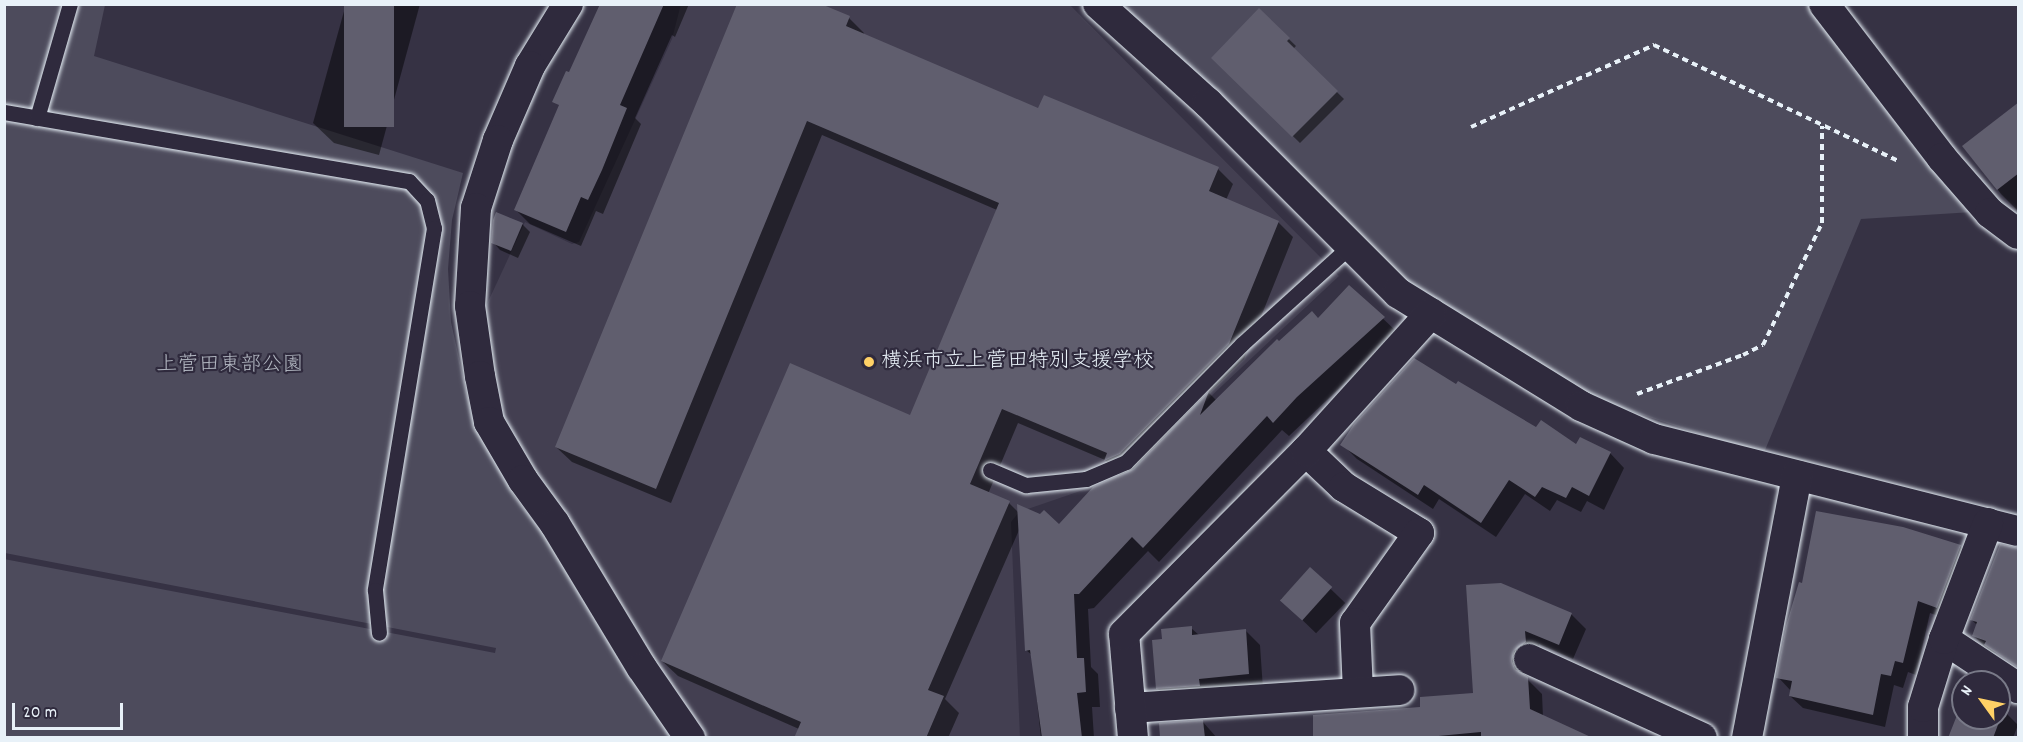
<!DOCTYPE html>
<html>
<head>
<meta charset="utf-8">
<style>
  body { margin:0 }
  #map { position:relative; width:2023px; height:742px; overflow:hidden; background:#363244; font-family:Dekko,"Klee One",sans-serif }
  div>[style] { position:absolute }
  .built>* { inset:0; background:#433f51 }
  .green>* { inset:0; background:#4d4b5c }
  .shadow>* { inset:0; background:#0007; transform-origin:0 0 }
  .building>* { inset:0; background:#605e6e; transform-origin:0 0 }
  .path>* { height:4px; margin-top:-2px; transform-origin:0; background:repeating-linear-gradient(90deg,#e8f1f8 0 6px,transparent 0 10.5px) }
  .roads { filter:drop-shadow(0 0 2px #e8f1f8) drop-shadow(0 0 2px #e8f1f8) }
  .lane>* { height:15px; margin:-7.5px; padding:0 7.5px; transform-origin:7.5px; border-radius:7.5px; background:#2f2a3d }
  .street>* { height:30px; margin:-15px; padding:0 15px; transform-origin:15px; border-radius:15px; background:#2f2a3d }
  .dots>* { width:16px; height:16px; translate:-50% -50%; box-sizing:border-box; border:3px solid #2f2a3d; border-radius:50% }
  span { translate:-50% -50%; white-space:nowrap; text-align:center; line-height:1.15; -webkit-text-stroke:4.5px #2f2a3d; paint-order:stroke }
  .poi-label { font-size:21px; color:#e8f1f8 }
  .left { translate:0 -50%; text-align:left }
  .park-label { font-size:21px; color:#b2b7c1 }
  .frame { position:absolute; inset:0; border:6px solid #e8f1f8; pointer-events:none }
  .north { position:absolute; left:1951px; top:670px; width:60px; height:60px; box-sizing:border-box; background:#2f2a3d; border:2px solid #797a88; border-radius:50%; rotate:303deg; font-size:16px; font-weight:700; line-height:24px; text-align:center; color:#e8f1f8 }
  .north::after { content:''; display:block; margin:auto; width:21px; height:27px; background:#ffd166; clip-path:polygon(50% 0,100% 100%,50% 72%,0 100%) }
  .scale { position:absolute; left:12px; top:703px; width:111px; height:27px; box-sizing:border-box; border:3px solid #e8f1f8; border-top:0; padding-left:8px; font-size:18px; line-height:21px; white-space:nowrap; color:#e8f1f8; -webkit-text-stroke:4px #2f2a3d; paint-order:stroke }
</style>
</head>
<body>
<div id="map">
  <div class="built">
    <i style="clip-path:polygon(681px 4px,1070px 5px,1339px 276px,1127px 475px,1019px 512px,1011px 522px,1020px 738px,695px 737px,521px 456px,498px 406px,481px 317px,525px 222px,572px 244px,579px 242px,672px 39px)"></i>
  </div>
  <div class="green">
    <i style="clip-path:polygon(5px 5px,105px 5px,94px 56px,463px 173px,452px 220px,448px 269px,451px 322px,471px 413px,514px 496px,563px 559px,682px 737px,5px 737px,4px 559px,495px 653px,496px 648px,5px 553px)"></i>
    <i style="clip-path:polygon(1120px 5px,1807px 5px,1973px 212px,1861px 219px,1763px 455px,1601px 401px,1408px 283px)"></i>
  </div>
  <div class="shadow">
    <i style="clip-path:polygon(346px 4px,420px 4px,379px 155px,334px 143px,313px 123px)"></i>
    <i style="clip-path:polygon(611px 4px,689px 4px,675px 37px,672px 35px,635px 118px,641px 124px,603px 214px,596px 211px,581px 246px,530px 224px,515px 209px)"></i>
    <i style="clip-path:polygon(1259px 10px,1296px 46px,1293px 49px,1344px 99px,1300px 143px,1213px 58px)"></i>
    <i style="clip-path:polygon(evenodd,849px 18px,864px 33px,863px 35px,1039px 110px,1218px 169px,1233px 184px,1226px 200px,1278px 222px,1293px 237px,1244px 359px,1209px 393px,1216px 400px,1279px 343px,1319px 320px,1350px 287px,1398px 333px,1289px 436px,1282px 430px,1159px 562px,1148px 551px,1094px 608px,1088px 609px,1091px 667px,1098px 674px,1100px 707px,1092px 707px,1094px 738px,1041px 738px,1032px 655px,1026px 650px,1020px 528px,945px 699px,959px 713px,948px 738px,796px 738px,799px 729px,678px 676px,662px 661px,911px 417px,997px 210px,822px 135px,671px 503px,572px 462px,556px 447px,849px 18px,1018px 423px,1105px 460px,1121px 476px,1059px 526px,1019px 513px,1009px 503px,988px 494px,1018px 423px)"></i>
    <i style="clip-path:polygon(2018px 104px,2018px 211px,2001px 194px,1965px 146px)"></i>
    <i style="clip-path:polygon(522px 224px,530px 232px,518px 258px,500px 250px,493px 242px)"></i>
    <i style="clip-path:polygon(1456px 386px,1537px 429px,1576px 446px,1610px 453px,1624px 468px,1604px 510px,1587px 501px,1581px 512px,1557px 500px,1550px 511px,1525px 494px,1496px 537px,1439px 499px,1433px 509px,1357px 459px,1342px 444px)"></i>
    <i style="clip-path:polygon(1960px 546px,1973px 559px,1950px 620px,1930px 613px,1916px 675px,1908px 672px,1903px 688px,1894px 685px,1885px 727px,1803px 708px,1790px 696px,1791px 691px,1778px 677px)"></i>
    <i style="clip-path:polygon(1998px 554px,2018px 660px,1989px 651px,1974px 636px,1978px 626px,1971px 619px)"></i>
    <i style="left:1310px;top:569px;width:49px;height:42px;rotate:44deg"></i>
    <i style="clip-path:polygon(1468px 587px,1571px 614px,1586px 629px,1573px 659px,1539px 644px,1539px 657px,1527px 667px,1528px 680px,1542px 694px,1543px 717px,1586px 738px,1308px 738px,1352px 733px,1422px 708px,1474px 694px)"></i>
    <i style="clip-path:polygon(1191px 628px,1199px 635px,1245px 630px,1260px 645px,1263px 689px,1172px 703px,1157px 688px,1163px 640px)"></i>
    <i style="clip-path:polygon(1963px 704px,1963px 718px,1999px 718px,1999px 708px,2003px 710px,2018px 725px,2013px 738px,1950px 738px)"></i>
    <i style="clip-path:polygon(1203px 722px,1217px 738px,1162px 738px)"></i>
  </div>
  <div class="building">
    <i style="left:344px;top:4px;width:50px;height:123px"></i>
    <i style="clip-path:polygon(600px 4px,664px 4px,620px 105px,627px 108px,602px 170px,588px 200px,581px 197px,566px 232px,514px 210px,559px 105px,552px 102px,566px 71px,569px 72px)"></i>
    <i style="clip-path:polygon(737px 4px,821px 4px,850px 16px,846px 26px,1038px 108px,1044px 95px,1219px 167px,1209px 191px,1279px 221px,1229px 344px,1120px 454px,1104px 461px,1107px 453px,1002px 409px,970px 484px,1010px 501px,928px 690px,944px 696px,926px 738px,794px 738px,801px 722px,661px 661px,790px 363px,910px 415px,999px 203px,807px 121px,656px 489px,555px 447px)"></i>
    <i style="clip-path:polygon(1259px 8px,1290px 38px,1287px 41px,1338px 91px,1292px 137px,1211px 58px)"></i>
    <i style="clip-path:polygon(2019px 102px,2019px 173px,1997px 190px,1962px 146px)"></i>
    <i style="clip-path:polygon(496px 212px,523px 223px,511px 251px,491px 243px,493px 220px)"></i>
    <i style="clip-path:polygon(1349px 285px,1385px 317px,1297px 397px,1273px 423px,1267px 416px,1143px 548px,1132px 537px,1079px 594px,1074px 594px,1077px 658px,1084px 658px,1086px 692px,1077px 693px,1082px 738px,1042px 738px,1030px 650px,1025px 651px,1017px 504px,1040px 514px,1044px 510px,1059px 524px,1093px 487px,1133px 469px,1209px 391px,1200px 415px,1277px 339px,1279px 341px,1312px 311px,1318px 318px)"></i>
    <i style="clip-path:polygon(1414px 358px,1456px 384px,1458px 381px,1536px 427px,1541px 420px,1576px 444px,1580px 437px,1611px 452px,1589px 496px,1572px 487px,1566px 498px,1542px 487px,1535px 497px,1509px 480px,1481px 523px,1424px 485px,1418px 495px,1340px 445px,1354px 424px)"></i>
    <i style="clip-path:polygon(1816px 511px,1903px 527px,1961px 545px,1937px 608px,1918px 601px,1903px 663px,1895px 661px,1891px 676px,1881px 674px,1873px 715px,1789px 696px,1792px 681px,1776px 678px,1786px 626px,1799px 582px,1802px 583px)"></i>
    <i style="clip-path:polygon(2000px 544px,2019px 548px,2019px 668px,1984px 645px,1986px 641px,1972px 636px,1977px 622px,1970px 620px)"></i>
    <i style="left:1310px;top:567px;width:30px;height:45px;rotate:42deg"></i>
    <i style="clip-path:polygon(1501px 583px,1572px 613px,1559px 645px,1525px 631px,1526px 642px,1514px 651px,1512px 661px,1515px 669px,1528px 677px,1530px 709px,1593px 738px,1481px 738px,1481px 732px,1417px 738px,1313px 738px,1313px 715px,1420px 707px,1420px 697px,1473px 693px,1466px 585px)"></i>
    <i style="clip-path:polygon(1192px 626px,1192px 635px,1246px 629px,1249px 674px,1199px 679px,1200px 686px,1156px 689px,1152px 640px,1162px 639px,1161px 629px)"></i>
    <i style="clip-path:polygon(1999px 696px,2007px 701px,1993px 738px,1948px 738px,1963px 700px,1963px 718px,1999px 718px)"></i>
    <i style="clip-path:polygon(1203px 720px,1205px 738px,1160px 738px,1159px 723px)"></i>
  </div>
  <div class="path">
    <i style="left:1471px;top:127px;width:201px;rotate:-24.1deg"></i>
    <i style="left:1654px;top:45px;width:272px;rotate:25.4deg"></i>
    <i style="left:1637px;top:394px;width:113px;rotate:-20.2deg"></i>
    <i style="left:1743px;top:355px;width:22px;rotate:-27deg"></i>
    <i style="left:1763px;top:345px;width:136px;rotate:-64.2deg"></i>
    <i style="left:1822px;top:223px;width:97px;rotate:-90deg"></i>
  </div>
  <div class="roads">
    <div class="lane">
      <i style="left:4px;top:112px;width:411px;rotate:9.7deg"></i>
      <i style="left:409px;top:181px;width:26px;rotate:47deg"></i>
      <i style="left:427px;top:200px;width:29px;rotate:76deg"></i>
      <i style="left:434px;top:228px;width:367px;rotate:99.3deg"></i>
      <i style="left:375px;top:590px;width:43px;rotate:84.7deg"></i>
      <i style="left:37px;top:118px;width:119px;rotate:-73.9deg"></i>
      <i style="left:990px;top:470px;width:39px;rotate:23deg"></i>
      <i style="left:1026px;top:485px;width:60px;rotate:-5.7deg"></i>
      <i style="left:1086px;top:479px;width:43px;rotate:-23deg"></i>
      <i style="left:1126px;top:462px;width:165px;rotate:-45.5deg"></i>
      <i style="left:1242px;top:344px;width:146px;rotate:-42.2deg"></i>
    </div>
    <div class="street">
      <i style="left:568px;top:4px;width:73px;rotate:121.5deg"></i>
      <i style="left:530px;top:66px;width:81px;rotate:113.4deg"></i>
      <i style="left:498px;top:140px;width:71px;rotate:107.9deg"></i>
      <i style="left:476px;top:208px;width:98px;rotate:93.5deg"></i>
      <i style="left:470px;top:306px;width:71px;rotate:81.9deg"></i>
      <i style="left:480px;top:376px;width:47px;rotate:78.9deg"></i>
      <i style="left:489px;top:422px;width:67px;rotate:59.6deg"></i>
      <i style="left:523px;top:480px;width:54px;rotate:54deg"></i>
      <i style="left:555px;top:524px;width:168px;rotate:58.9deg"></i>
      <i style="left:642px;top:668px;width:85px;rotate:55.6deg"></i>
      <i style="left:1098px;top:4px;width:148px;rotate:42deg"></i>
      <i style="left:1208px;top:103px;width:269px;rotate:45deg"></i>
      <i style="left:1398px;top:293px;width:215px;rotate:31.7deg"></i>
      <i style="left:1581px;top:406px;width:80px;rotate:24.3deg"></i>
      <i style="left:1654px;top:439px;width:375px;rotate:14.2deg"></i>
      <i style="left:1824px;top:4px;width:194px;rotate:52.5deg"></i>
      <i style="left:1942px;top:158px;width:73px;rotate:48.9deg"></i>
      <i style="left:1990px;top:213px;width:35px;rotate:37deg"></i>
      <i style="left:1306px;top:451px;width:52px;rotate:43.5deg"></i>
      <i style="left:1344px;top:487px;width:88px;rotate:31.5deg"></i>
      <i style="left:1419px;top:533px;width:110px;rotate:125.4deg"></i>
      <i style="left:1355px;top:623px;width:69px;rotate:87.5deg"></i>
      <i style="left:1944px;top:639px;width:89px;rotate:33.5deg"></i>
      <i style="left:1529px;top:659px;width:190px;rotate:24.5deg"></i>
      <i style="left:1130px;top:708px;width:270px;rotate:-3.8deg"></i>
      <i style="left:1133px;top:738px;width:104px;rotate:-94.9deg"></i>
      <i style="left:1124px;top:634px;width:258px;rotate:-45.2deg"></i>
      <i style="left:1306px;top:451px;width:186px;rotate:-47.8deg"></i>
      <i style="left:1747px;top:738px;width:267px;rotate:-79.2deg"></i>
      <i style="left:1923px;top:738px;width:31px;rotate:-90deg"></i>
      <i style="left:1923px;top:707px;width:71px;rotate:-72.8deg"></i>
      <i style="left:1944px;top:639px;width:124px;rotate:-69.2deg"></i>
    </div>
  </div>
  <div class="dots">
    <i style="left:869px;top:362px;background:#ffd166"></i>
  </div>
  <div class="poi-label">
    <span class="left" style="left:881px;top:362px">横浜市立上菅田特別支援学校</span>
  </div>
  <div class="park-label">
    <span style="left:230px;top:366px">上菅田東部公園</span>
  </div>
  <div class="frame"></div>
  <div class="north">N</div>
  <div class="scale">20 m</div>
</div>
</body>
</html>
